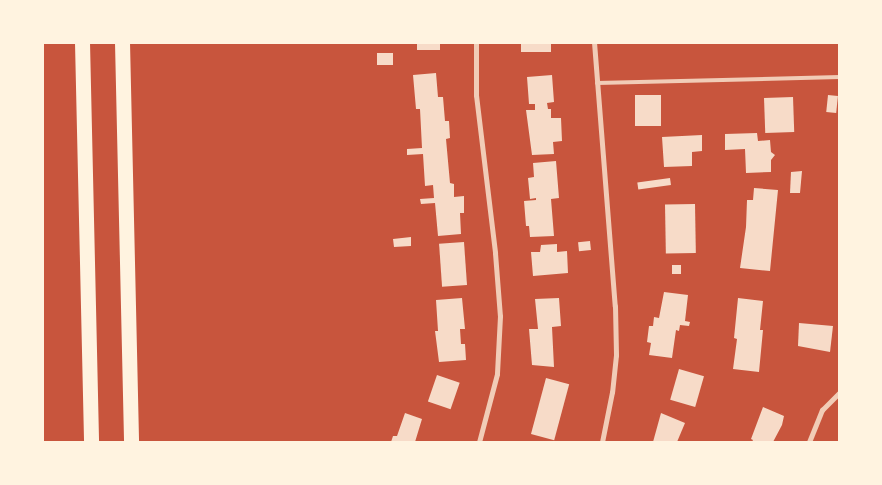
<!DOCTYPE html>
<html>
<head>
<meta charset="utf-8">
<style>
  body { margin:0 }
  #map { position:relative; width:882px; height:485px; overflow:hidden; background:#c8553d; font-family:"IBM Plex Sans",sans-serif }
  div>[style] { position:absolute }
  .building>* { inset:0; background:#f7dbc8; transform-origin:0 0 }
  .service>* { height:4px; margin:-2px; padding:0 2px; transform-origin:2px; border-radius:2px; background:#f1ccb7 }
  .minor>* { height:5px; margin:-2.5px; padding:0 2.5px; transform-origin:2.5px; border-radius:2.5px; background:#f1ccb7 }
  .motorway>* { height:15px; margin:-7.5px; padding:0 7.5px; transform-origin:7.5px; border-radius:7.5px; background:#fff3e0 }
  span { translate:-50% -50%; white-space:nowrap; text-align:center; line-height:1.15; -webkit-text-stroke:4px #fff3e0; paint-order:stroke }
  .frame { position:absolute; inset:0; border:44px solid #fff3e0; pointer-events:none }
</style>
</head>
<body>
<div id="map">
  <div class="building">
    <i style="left:417px;top:42px;width:23px;height:8px"></i>
    <i style="left:521px;top:42px;width:30px;height:10px"></i>
    <i style="left:377px;top:53px;width:16px;height:12px"></i>
    <i style="clip-path:polygon(436px 73px,438px 97px,443px 97px,445px 121px,449px 121px,450px 138px,446px 139px,450px 183px,454px 184px,454px 197px,464px 196px,464px 213px,460px 213px,461px 234px,438px 236px,435px 203px,421px 204px,420px 199px,434px 198px,433px 185px,425px 186px,423px 154px,407px 155px,407px 149px,422px 148px,420px 109px,416px 109px,413px 75px)"></i>
    <i style="clip-path:polygon(552px 75px,554px 102px,547px 103px,548px 109px,551px 109px,551px 118px,561px 118px,562px 141px,553px 142px,554px 154px,532px 155px,526px 110px,535px 110px,535px 104px,529px 104px,527px 77px)"></i>
    <i style="left:661px;top:95px;width:31px;height:26px;rotate:90deg"></i>
    <i style="left:828px;top:95px;width:10px;height:17px;rotate:6deg"></i>
    <i style="left:793px;top:97px;width:35px;height:29px;rotate:88deg"></i>
    <i style="clip-path:polygon(757px 133px,758px 141px,770px 140px,771px 152px,775px 155px,771px 160px,771px 172px,746px 173px,745px 149px,725px 150px,725px 134px)"></i>
    <i style="clip-path:polygon(702px 135px,702px 151px,692px 152px,692px 166px,664px 167px,662px 137px)"></i>
    <i style="clip-path:polygon(556px 161px,559px 198px,551px 199px,554px 236px,530px 237px,529px 226px,526px 226px,524px 201px,536px 200px,536px 198px,530px 199px,528px 178px,534px 177px,533px 163px)"></i>
    <i style="clip-path:polygon(802px 171px,800px 193px,790px 193px,791px 172px)"></i>
    <i style="left:670px;top:178px;width:7px;height:33px;rotate:82deg"></i>
    <i style="clip-path:polygon(754px 188px,778px 190px,770px 271px,740px 268px,746px 227px,747px 200px,753px 200px)"></i>
    <i style="left:695px;top:204px;width:49px;height:30px;rotate:89deg"></i>
    <i style="clip-path:polygon(411px 237px,411px 246px,394px 247px,393px 239px)"></i>
    <i style="left:590px;top:241px;width:9px;height:12px;rotate:84deg"></i>
    <i style="left:464px;top:242px;width:43px;height:25px;rotate:86deg"></i>
    <i style="clip-path:polygon(557px 244px,557px 252px,567px 251px,568px 273px,533px 276px,531px 252px,540px 252px,541px 245px)"></i>
    <i style="left:672px;top:265px;width:9px;height:9px"></i>
    <i style="clip-path:polygon(664px 292px,688px 295px,685px 321px,690px 322px,689px 326px,680px 325px,679px 331px,676px 330px,672px 358px,649px 355px,651px 343px,647px 342px,649px 326px,653px 326px,654px 317px,659px 318px)"></i>
    <i style="clip-path:polygon(462px 298px,465px 329px,460px 329px,461px 344px,465px 344px,466px 360px,439px 362px,435px 331px,438px 331px,436px 300px)"></i>
    <i style="clip-path:polygon(559px 298px,561px 326px,552px 327px,554px 367px,532px 365px,529px 329px,538px 329px,535px 299px)"></i>
    <i style="clip-path:polygon(738px 298px,763px 301px,760px 330px,763px 330px,759px 372px,733px 369px,737px 339px,734px 338px)"></i>
    <i style="clip-path:polygon(799px 323px,833px 326px,830px 352px,798px 346px)"></i>
    <i style="left:679px;top:369px;width:26px;height:32px;rotate:16deg"></i>
    <i style="left:437px;top:375px;width:24px;height:28px;rotate:19deg"></i>
    <i style="left:546px;top:378px;width:24px;height:58px;rotate:15deg"></i>
    <i style="clip-path:polygon(763px 407px,784px 416px,782px 425px,773px 442px,752px 442px,753px 440px,751px 439px)"></i>
    <i style="clip-path:polygon(405px 413px,422px 419px,415px 442px,391px 442px,393px 436px,397px 436px)"></i>
    <i style="clip-path:polygon(661px 413px,685px 423px,677px 442px,653px 442px)"></i>
  </div>
  <div class="service">
    <i style="left:597px;top:83px;width:243px;rotate:-1.4deg"></i>
  </div>
  <div class="minor">
    <i style="left:476px;top:42px;width:53px;rotate:90deg"></i>
    <i style="left:476px;top:95px;width:159px;rotate:83.1deg"></i>
    <i style="left:495px;top:253px;width:63px;rotate:85.5deg"></i>
    <i style="left:500px;top:316px;width:58px;rotate:93deg"></i>
    <i style="left:497px;top:374px;width:70px;rotate:104.8deg"></i>
    <i style="left:594px;top:42px;width:265px;rotate:85.5deg"></i>
    <i style="left:615px;top:306px;width:49px;rotate:88.8deg"></i>
    <i style="left:616px;top:355px;width:37px;rotate:96deg"></i>
    <i style="left:612px;top:392px;width:51px;rotate:101.3deg"></i>
    <i style="left:809px;top:442px;width:35px;rotate:-68deg"></i>
    <i style="left:822px;top:410px;width:25px;rotate:-45deg"></i>
  </div>
  <div class="motorway">
    <i style="left:82px;top:42px;width:400px;rotate:88.7deg"></i>
    <i style="left:122px;top:42px;width:400px;rotate:88.7deg"></i>
  </div>
  <div class="frame"></div>
</div>
</body>
</html>
